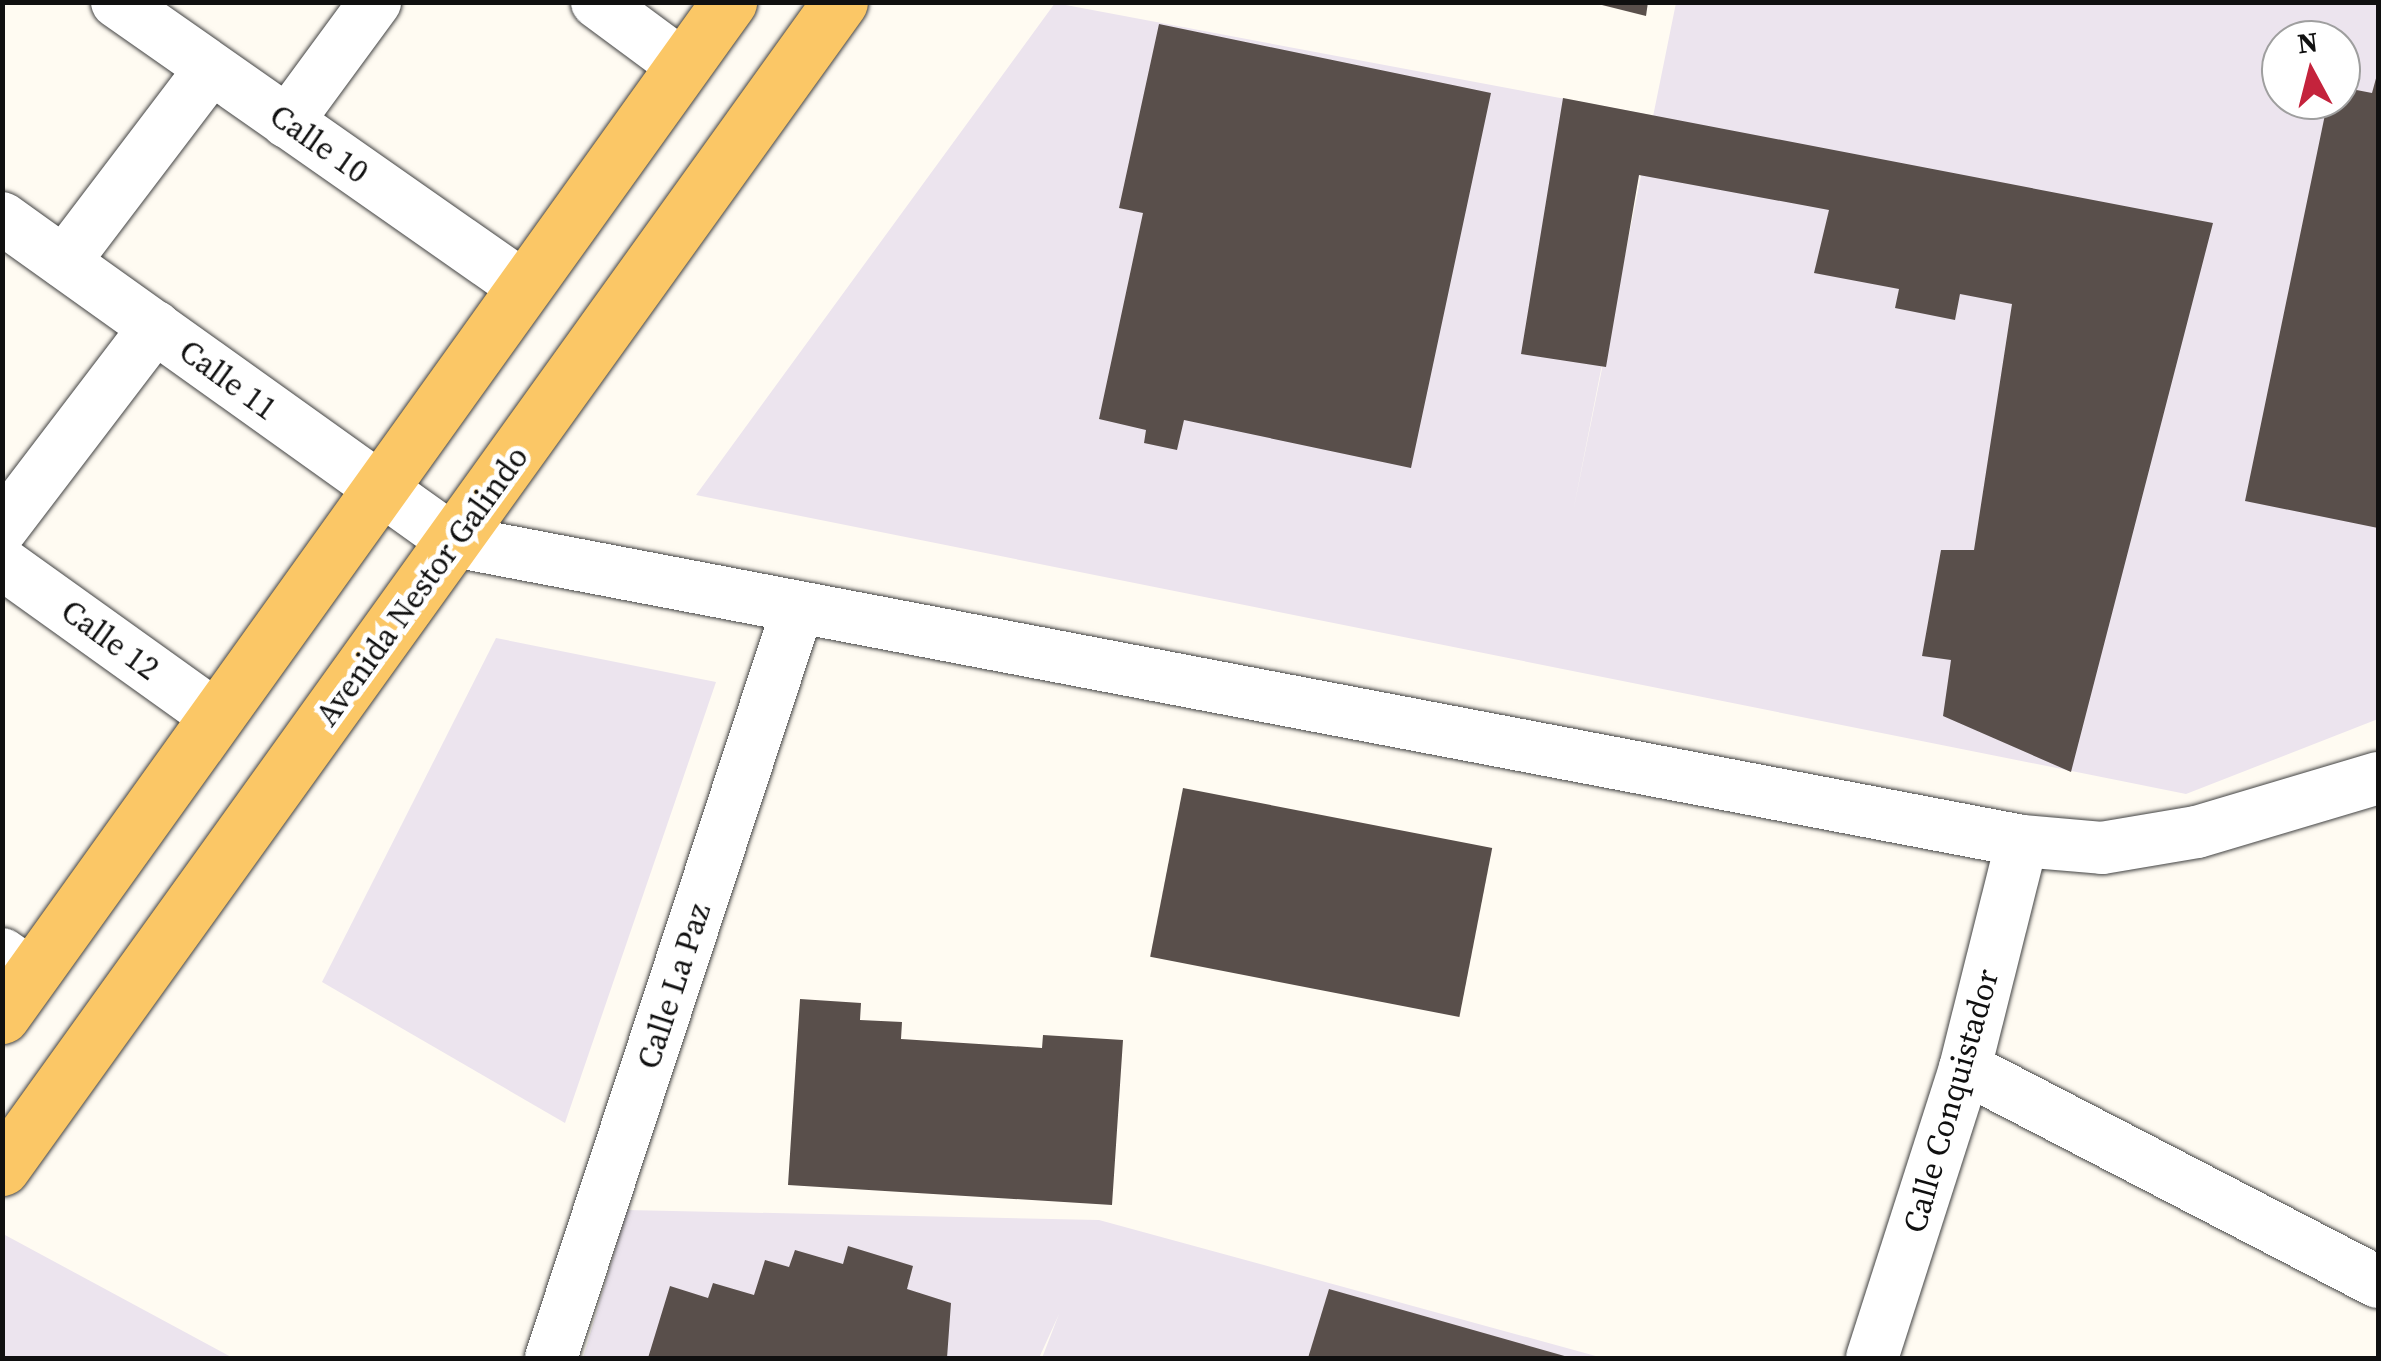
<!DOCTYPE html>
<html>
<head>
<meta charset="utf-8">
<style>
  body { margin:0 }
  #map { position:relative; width:2381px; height:1361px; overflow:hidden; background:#fffbf2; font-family:"Source Serif 4",serif }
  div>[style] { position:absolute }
  .industrial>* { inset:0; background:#ece4ee }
  .building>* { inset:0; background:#594f4b; transform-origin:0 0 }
  .roads { filter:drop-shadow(0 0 2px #434343) drop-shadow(0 0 2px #434343) }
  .minor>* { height:52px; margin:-26px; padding:0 26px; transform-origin:26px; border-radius:26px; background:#fff }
  .major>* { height:55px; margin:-27.5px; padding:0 27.5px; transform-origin:27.5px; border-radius:27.5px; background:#fbc766 }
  span { translate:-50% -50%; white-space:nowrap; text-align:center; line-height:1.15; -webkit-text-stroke:10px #fff; paint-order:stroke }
  .street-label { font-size:32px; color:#101010 }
  .frame { position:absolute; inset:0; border:5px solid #101010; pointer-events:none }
  .north { position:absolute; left:2261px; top:20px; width:100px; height:100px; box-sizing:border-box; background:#fff; border:2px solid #9f9f9f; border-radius:50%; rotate:353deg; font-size:28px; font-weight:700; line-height:40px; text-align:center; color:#101010 }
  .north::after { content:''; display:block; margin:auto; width:35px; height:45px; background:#c4233c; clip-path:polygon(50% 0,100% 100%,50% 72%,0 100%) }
</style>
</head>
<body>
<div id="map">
  <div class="industrial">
    <i style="clip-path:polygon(evenodd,1055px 3px,1651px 115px,1573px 512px,1676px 3px,2378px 3px,2378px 719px,2186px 794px,696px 495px,1055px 3px,2281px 40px,2341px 40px,2341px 100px,2281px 100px,2281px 40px)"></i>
    <i style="clip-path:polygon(496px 638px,716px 682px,565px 1123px,322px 982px)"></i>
    <i style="clip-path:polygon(627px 1210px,1099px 1220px,1603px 1358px,1042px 1358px,1059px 1314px,1039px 1358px,583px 1358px)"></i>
    <i style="clip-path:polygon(5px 1235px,233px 1358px,3px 1358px)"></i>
  </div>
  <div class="building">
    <i style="clip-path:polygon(1590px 2px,1648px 2px,1646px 16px)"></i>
    <i style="clip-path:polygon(1159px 24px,1491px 93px,1411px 468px,1184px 420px,1177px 450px,1144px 443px,1146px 430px,1099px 419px,1143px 213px,1119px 208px)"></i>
    <i style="clip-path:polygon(2378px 71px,2378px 528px,2245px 501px,2328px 100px,2341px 100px,2341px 87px,2372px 93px)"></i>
    <i style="clip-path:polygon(1563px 98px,2213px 223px,2071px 772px,1943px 716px,1951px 660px,1922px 656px,1941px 550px,1974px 550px,2012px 304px,1960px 294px,1955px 320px,1895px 308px,1899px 289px,1814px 273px,1829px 210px,1639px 175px,1606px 367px,1521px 354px)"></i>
    <i style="left:1183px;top:788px;width:315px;height:172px;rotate:11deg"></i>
    <i style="clip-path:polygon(800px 999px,861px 1003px,860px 1020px,902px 1022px,901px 1039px,1042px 1048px,1043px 1035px,1123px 1040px,1112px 1205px,788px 1185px)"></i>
    <i style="clip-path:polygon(848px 1246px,913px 1266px,907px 1289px,951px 1303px,947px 1358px,648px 1358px,670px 1286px,708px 1298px,713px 1283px,754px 1295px,765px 1260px,789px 1267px,795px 1250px,843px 1264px)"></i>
    <i style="clip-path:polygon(1329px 1289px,1568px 1357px,1568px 1358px,1308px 1358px)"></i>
  </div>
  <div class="roads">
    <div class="minor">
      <i style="left:117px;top:2px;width:495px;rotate:35deg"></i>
      <i style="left:597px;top:2px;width:106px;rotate:36.5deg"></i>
      <i style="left:287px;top:122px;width:149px;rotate:-53.7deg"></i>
      <i style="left:2px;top:218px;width:556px;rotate:35.55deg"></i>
      <i style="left:454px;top:541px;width:1596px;rotate:10.83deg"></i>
      <i style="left:2022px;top:841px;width:80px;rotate:5deg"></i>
      <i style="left:2102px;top:848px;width:96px;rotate:-9.6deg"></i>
      <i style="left:2197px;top:832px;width:189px;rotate:-16.6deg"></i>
      <i style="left:64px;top:262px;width:243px;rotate:-52.8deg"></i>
      <i style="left:2px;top:528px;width:253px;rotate:-52.7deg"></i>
      <i style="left:2px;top:563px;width:264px;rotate:35.6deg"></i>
      <i style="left:2px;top:954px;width:37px;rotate:35deg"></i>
      <i style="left:1965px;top:1068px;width:465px;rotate:27.4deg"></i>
      <i style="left:551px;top:1358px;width:783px;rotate:-71.77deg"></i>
      <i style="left:1872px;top:1358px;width:305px;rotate:-72.2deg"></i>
      <i style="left:1965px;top:1068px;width:234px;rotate:-75.9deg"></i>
    </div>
    <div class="major">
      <i style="left:2px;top:1016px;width:1248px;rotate:-54.36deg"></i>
      <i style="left:2px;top:1168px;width:1436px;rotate:-54.3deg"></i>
    </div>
  </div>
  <div class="street-label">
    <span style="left:319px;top:144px;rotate:35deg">Calle 10</span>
    <span style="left:228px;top:380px;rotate:36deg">Calle 11</span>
    <span style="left:422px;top:586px;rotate:-54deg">Avenida Nestor Galindo</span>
    <span style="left:110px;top:640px;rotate:36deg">Calle 12</span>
    <span style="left:674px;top:986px;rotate:-72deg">Calle La Paz</span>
    <span style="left:1951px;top:1101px;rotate:-74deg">Calle Conquistador</span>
  </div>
  <div class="frame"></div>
  <div class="north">N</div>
</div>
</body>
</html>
